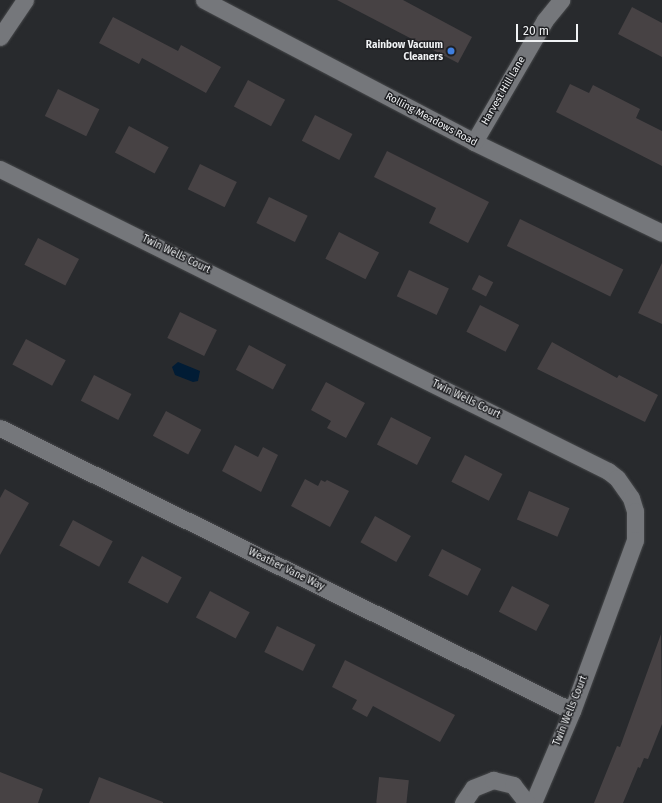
<!DOCTYPE html>
<html>
<head>
<meta charset="utf-8">
<style>
  body { margin:0 }
  #map { position:relative; width:662px; height:803px; overflow:hidden; background:#282a2d; font-family:"Fira Sans",sans-serif }
  div>[style] { position:absolute }
  .water>* { inset:0; background:#011c35 }
  .building>* { inset:0; background:#474244; transform-origin:0 0 }
  .roads { filter:drop-shadow(0 0 1px #47494b) drop-shadow(0 0 1px #47494b) }
  .street>* { height:17px; margin:-8.5px; padding:0 8.5px; transform-origin:8.5px; border-radius:8.5px; background:#75777b }
  .dots>* { width:11px; height:11px; translate:-50% -50%; box-sizing:border-box; border:2px solid #1f2023; border-radius:50% }
  span { translate:-50% -50%; white-space:nowrap; text-align:center; line-height:1.15; -webkit-text-stroke:3px #1f2023; paint-order:stroke }
  .poi-label { font-size:10px; color:#f0f2f4; font-weight:700 }
  .right { translate:-100% -50%; text-align:right }
  .street-label { font-size:10px; color:#f0f2f4 }
  .scale { position:absolute; left:516px; top:24px; width:62px; height:18px; box-sizing:border-box; border:2px solid #f0f2f4; border-top:0; padding-left:5px; font-size:12px; line-height:14px; white-space:nowrap; color:#f0f2f4; -webkit-text-stroke:3px #1f2023; paint-order:stroke }
</style>
</head>
<body>
<div id="map">
  <div class="water">
    <i style="clip-path:polygon(178px 362px,200px 371px,198px 381px,193px 382px,175px 375px,172px 367px)"></i>
  </div>
  <div class="building">
    <i style="clip-path:polygon(337px 0,403px 0,472px 37px,458px 63px)"></i>
    <i style="clip-path:polygon(632px 7px,662px 23px,662px 57px,618px 34px)"></i>
    <i style="clip-path:polygon(113px 17px,178px 51px,181px 45px,221px 67px,206px 93px,142px 58px,139px 64px,99px 43px)"></i>
    <i style="left:248px;top:80px;width:42px;height:30px;rotate:28deg"></i>
    <i style="clip-path:polygon(570px 84px,589px 93px,593px 85px,640px 109px,636px 118px,662px 131px,662px 166px,556px 112px)"></i>
    <i style="left:58px;top:89px;width:46px;height:30px;rotate:26deg"></i>
    <i style="left:315px;top:115px;width:42px;height:29px;rotate:27deg"></i>
    <i style="left:129px;top:126px;width:45px;height:30px;rotate:28deg"></i>
    <i style="clip-path:polygon(387px 151px,489px 202px,468px 243px,429px 223px,436px 208px,374px 177px)"></i>
    <i style="left:200px;top:164px;width:41px;height:28px;rotate:26deg"></i>
    <i style="left:269px;top:197px;width:43px;height:29px;rotate:26deg"></i>
    <i style="left:520px;top:219px;width:115px;height:30px;rotate:26deg"></i>
    <i style="left:339px;top:232px;width:45px;height:30px;rotate:27deg"></i>
    <i style="left:38px;top:238px;width:46px;height:30px;rotate:27deg"></i>
    <i style="clip-path:polygon(662px 263px,662px 324px,638px 313px)"></i>
    <i style="left:409px;top:270px;width:44px;height:29px;rotate:25deg"></i>
    <i style="left:479px;top:275px;width:16px;height:16px;rotate:27deg"></i>
    <i style="left:480px;top:305px;width:44px;height:30px;rotate:27deg"></i>
    <i style="left:180px;top:312px;width:41px;height:29px;rotate:26deg"></i>
    <i style="left:26px;top:339px;width:45px;height:29px;rotate:28deg"></i>
    <i style="clip-path:polygon(552px 342px,617px 378px,619px 375px,658px 395px,645px 422px,537px 369px)"></i>
    <i style="left:249px;top:345px;width:42px;height:28px;rotate:28deg"></i>
    <i style="left:94px;top:375px;width:42px;height:29px;rotate:27deg"></i>
    <i style="clip-path:polygon(326px 382px,365px 403px,346px 438px,327px 428px,331px 421px,311px 410px)"></i>
    <i style="left:166px;top:411px;width:40px;height:28px;rotate:28deg"></i>
    <i style="left:391px;top:417px;width:45px;height:31px;rotate:27deg"></i>
    <i style="clip-path:polygon(235px 445px,258px 457px,263px 447px,278px 455px,261px 492px,222px 471px)"></i>
    <i style="left:465px;top:455px;width:42px;height:30px;rotate:27deg"></i>
    <i style="clip-path:polygon(305px 479px,318px 486px,321px 480px,325px 482px,327px 480px,349px 491px,330px 527px,291px 506px)"></i>
    <i style="clip-path:polygon(5px 489px,29px 503px,0 555px,0 498px)"></i>
    <i style="left:529px;top:491px;width:44px;height:31px;rotate:23deg"></i>
    <i style="left:375px;top:516px;width:41px;height:30px;rotate:29deg"></i>
    <i style="left:73px;top:520px;width:45px;height:29px;rotate:28deg"></i>
    <i style="left:442px;top:549px;width:44px;height:30px;rotate:27deg"></i>
    <i style="left:142px;top:556px;width:45px;height:30px;rotate:28deg"></i>
    <i style="left:512px;top:586px;width:42px;height:29px;rotate:27deg"></i>
    <i style="left:210px;top:591px;width:45px;height:30px;rotate:28deg"></i>
    <i style="left:277px;top:626px;width:43px;height:29px;rotate:26deg"></i>
    <i style="clip-path:polygon(661px 634px,662px 724px,648px 759px,644px 758px,640px 768px,638px 767px,623px 803px,594px 803px,617px 746px,620px 747px)"></i>
    <i style="clip-path:polygon(345px 660px,455px 715px,440px 742px,373px 706px,367px 717px,352px 709px,357px 700px,332px 687px)"></i>
    <i style="clip-path:polygon(0 772px,43px 789px,38px 803px,0 803px)"></i>
    <i style="clip-path:polygon(99px 777px,163px 802px,163px 803px,89px 803px)"></i>
    <i style="left:379px;top:777px;width:30px;height:26px;rotate:6deg"></i>
  </div>
  <div class="roads">
    <div class="street">
      <i style="left:204px;top:0;width:305px;rotate:27.7deg"></i>
      <i style="left:474px;top:142px;width:209px;rotate:25.8deg"></i>
      <i style="left:0;top:37px;width:45px;rotate:-56deg"></i>
      <i style="left:474px;top:142px;width:141px;rotate:-59.8deg"></i>
      <i style="left:545px;top:20px;width:26px;rotate:-51deg"></i>
      <i style="left:0;top:169px;width:679px;rotate:26.41deg"></i>
      <i style="left:608px;top:471px;width:11px;rotate:38deg"></i>
      <i style="left:617px;top:478px;width:24px;rotate:55deg"></i>
      <i style="left:631px;top:498px;width:14px;rotate:73deg"></i>
      <i style="left:635px;top:511px;width:29px;rotate:90deg"></i>
      <i style="left:635px;top:540px;width:182px;rotate:110.2deg"></i>
      <i style="left:572px;top:711px;width:100px;rotate:113deg"></i>
      <i style="left:0;top:428px;width:638px;rotate:26.32deg"></i>
      <i style="left:463px;top:803px;width:18px;rotate:-56deg"></i>
      <i style="left:473px;top:788px;width:22px;rotate:-22deg"></i>
      <i style="left:493px;top:780px;width:21px;rotate:14deg"></i>
      <i style="left:513px;top:785px;width:23px;rotate:52deg"></i>
    </div>
  </div>
  <div class="dots">
    <i style="left:451px;top:51px;background:#3f7fe0"></i>
  </div>
  <div class="poi-label">
    <span class="right" style="left:443px;top:51px">Rainbow Vacuum<br>Cleaners</span>
  </div>
  <div class="street-label">
    <span style="left:504px;top:91px;rotate:-60deg">Harvest Hill Lane</span>
    <span style="left:431px;top:120px;rotate:28deg">Rolling Meadows Road</span>
    <span style="left:176px;top:255px;rotate:26deg">Twin Wells Court</span>
    <span style="left:466px;top:400px;rotate:26deg">Twin Wells Court</span>
    <span style="left:286px;top:570px;rotate:26deg">Weather Vane Way</span>
    <span style="left:571px;top:711px;rotate:-68deg">Twin Wells Court</span>
  </div>
  <div class="scale">20 m</div>
</div>
</body>
</html>
